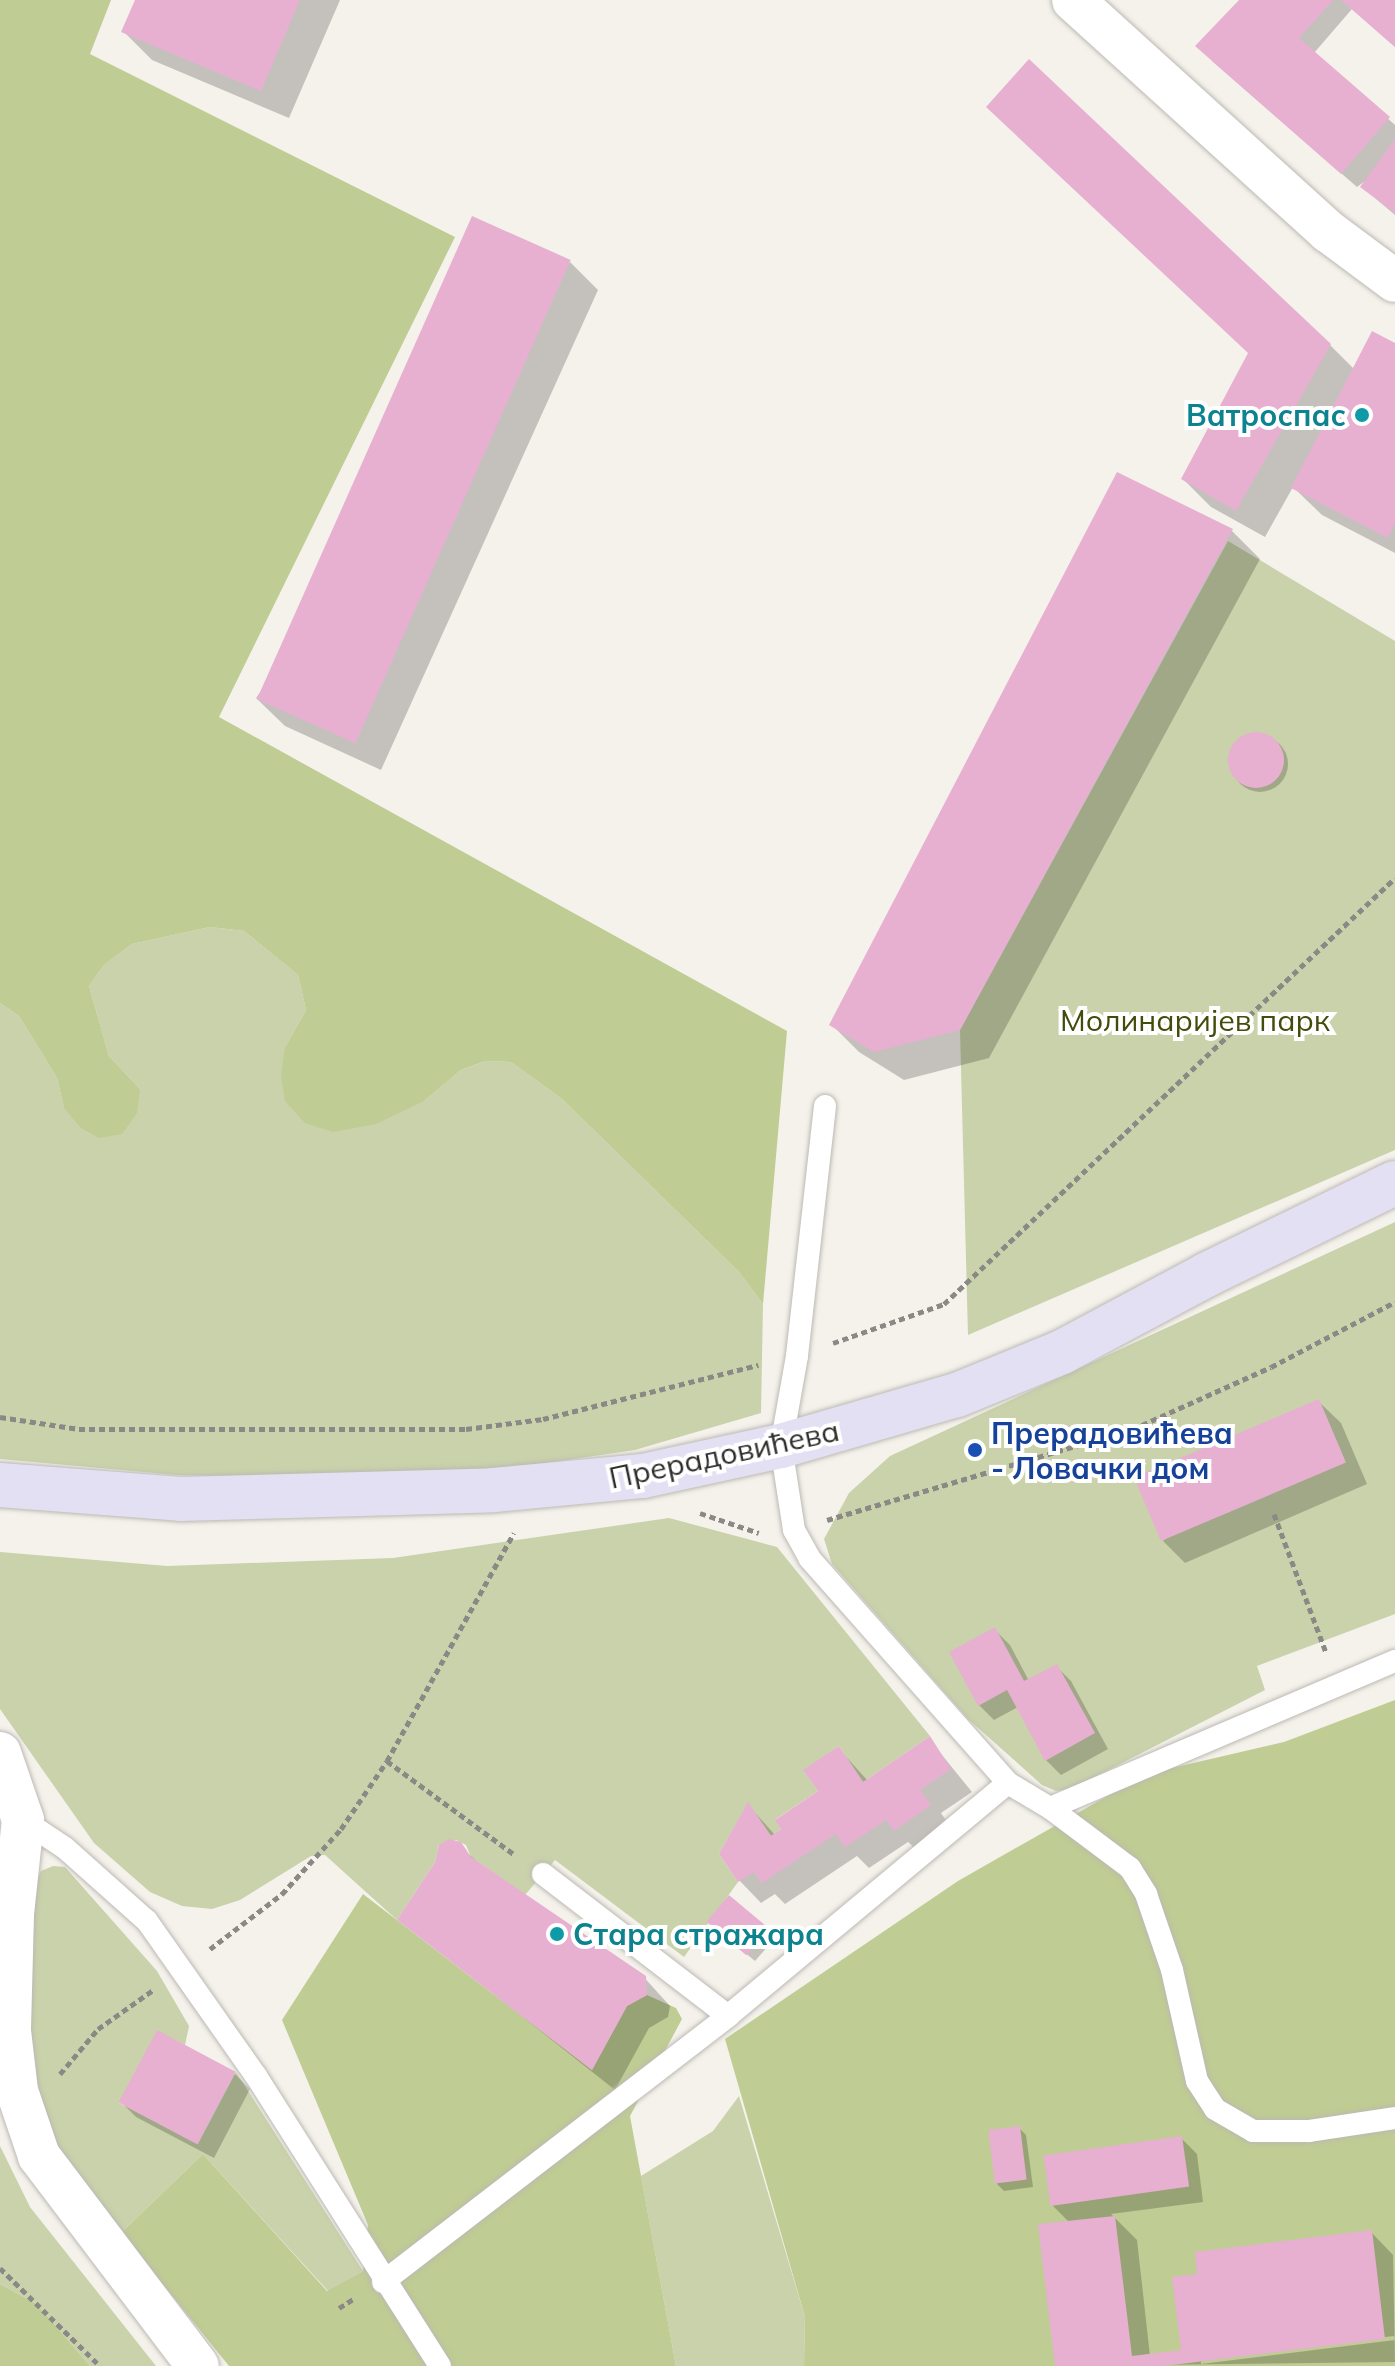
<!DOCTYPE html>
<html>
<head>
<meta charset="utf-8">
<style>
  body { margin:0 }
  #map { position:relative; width:1395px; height:2366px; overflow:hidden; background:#f5f2ec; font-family:Mulish,sans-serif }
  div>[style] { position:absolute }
  .green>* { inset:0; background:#c9d2aa }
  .forest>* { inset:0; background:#bfcc93 }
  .shadow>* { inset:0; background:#0003 }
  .round { border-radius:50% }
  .building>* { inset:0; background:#e7b0d1; transform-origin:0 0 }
  .path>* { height:5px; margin-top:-2.5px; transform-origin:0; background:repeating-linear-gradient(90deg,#8b8985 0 6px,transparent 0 10px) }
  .roads { filter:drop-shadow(0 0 2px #bcb9b3) drop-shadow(0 0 2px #bcb9b3) }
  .lane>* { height:22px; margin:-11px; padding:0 11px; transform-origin:11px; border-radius:11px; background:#fff }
  .street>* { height:42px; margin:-21px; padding:0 21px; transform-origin:21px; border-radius:21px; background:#fff }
  .secondary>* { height:44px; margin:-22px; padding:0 22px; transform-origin:22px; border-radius:22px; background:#e3e0f4 }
  .dots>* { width:22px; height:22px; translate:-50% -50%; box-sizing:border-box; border:4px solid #fff; border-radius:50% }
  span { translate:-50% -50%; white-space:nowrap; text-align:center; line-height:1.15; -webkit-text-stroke:8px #fff; paint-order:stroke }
  .culture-label { font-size:30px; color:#0d838f; font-weight:700 }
  .right { translate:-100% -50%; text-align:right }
  .left { translate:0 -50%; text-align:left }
  .park-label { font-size:30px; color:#424c0b }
  .transit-label { font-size:30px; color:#164399; font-weight:700 }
  .street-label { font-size:30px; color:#2e2d2b }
</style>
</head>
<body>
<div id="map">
  <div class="green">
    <i style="clip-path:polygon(1228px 541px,1395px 641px,1395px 1150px,968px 1335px,960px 1030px)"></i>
    <i style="clip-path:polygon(210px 927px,244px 931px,298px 975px,306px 1010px,285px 1047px,424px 1101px,461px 1070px,485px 1061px,511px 1062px,562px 1099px,739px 1272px,763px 1304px,761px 1413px,635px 1450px,498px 1470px,348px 1478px,177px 1475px,0 1459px,0 1003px,19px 1016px,57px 1078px,64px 1108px,140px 1089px,109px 1056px,89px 986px,104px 965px,132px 944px)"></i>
    <i style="clip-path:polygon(1395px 1222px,1395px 1614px,1257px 1666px,1265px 1690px,1073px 1788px,1056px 1791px,1042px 1785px,968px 1719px,832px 1564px,824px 1539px,849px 1493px,890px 1456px)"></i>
    <i style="clip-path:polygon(669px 1518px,777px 1547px,930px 1736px,863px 1782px,839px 1746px,804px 1771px,818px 1791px,776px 1819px,781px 1829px,771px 1836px,748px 1803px,719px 1854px,738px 1882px,684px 1957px,555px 1860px,525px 1895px,471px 1857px,466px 1845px,456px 1840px,439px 1845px,435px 1862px,397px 1920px,325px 1855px,311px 1856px,240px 1900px,212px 1909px,182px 1906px,150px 1892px,94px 1843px,0 1709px,0 1552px,167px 1566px,393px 1558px)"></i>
    <i style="clip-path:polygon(53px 1866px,65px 1867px,157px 1971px,189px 2026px,185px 2045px,157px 2031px,119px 2103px,198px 2144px,236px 2072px,363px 2271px,328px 2291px,203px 2154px,121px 2233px,54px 2145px,26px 2055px,36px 1882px,41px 1871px)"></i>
    <i style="clip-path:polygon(739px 2096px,805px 2317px,804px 2366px,676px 2366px,641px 2176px,713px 2131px)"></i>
    <i style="clip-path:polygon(0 2146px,30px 2207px,156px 2366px,90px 2366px,37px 2304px,0 2284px)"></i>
  </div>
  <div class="forest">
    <i style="clip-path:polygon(0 0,111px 0,90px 54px,455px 237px,219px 717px,787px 1031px,763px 1304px,739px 1272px,562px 1099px,511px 1062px,485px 1061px,461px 1070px,424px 1101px,376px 1124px,333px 1132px,305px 1123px,285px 1101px,281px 1075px,285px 1047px,306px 1010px,298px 975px,244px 931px,210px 927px,132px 944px,104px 965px,89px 986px,109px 1056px,140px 1089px,137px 1113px,122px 1134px,99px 1138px,81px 1128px,64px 1108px,57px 1078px,19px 1016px,0 1003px)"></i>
    <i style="clip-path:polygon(1395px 1700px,1395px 2366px,804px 2366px,805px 2317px,725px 2039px,958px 1881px,1146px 1774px,1284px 1742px)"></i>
    <i style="clip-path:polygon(363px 1894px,592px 2070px,627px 2006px,647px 1995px,676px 2008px,682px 2019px,630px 2116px,676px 2366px,229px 2366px,121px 2233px,203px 2154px,327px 2291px,363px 2271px,368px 2225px,282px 2020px)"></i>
    <i style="clip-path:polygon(0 2284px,37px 2304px,90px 2366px,0 2366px)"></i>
  </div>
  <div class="shadow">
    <i style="clip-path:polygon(137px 0,340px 0,289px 118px,152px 60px,123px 31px)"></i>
    <i style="clip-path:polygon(1240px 0,1395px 0,1395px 47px,1352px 9px,1314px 53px,1395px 125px,1395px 215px,1362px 187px,1369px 178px,1357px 187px,1212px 61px)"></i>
    <i style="clip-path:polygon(570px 262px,598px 290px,381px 770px,285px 726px,256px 698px)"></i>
    <i style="clip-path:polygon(1330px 345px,1355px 370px,1395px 345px,1395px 553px,1322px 515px,1293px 487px,1265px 537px,1211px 507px,1183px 479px)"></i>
    <i style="clip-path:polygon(1118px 475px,1232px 531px,1260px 559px,989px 1058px,904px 1080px,859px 1052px,831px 1024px)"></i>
    <i class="round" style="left:1232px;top:736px;width:56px;height:56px"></i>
    <i style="clip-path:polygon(1318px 1401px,1341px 1423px,1367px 1484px,1185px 1563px,1163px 1541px)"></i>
    <i style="clip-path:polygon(995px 1630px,1010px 1645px,1029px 1681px,1056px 1666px,1071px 1681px,1108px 1749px,1061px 1775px,1046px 1760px,1018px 1707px,994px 1720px,979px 1705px)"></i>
    <i style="clip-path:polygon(929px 1739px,972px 1792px,941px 1813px,951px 1828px,918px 1851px,908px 1842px,869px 1868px,857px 1856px,785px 1904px,775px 1894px,761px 1903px,739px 1880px,748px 1805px,776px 1836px,821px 1792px,839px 1749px,868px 1781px)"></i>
    <i style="clip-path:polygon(455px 1842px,489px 1872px,640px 1973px,670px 2006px,668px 2017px,649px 2028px,615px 2090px,399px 1919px)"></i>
    <i style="clip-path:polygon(729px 1898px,775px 1938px,755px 1961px,716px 1929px)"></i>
    <i style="clip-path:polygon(158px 2033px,235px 2074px,250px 2089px,214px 2158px,136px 2117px,121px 2102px)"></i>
    <i style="clip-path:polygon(1019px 2128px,1026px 2135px,1033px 2187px,1004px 2191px,997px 2184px)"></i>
    <i style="clip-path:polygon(evenodd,1182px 2139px,1197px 2154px,1203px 2202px,1111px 2214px,1137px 2240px,1150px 2356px,1183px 2352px,1371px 2232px,1393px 2255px,1395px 2362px,1057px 2366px,1070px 2223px,1052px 2205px,1182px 2139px,1394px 2336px,1395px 2340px,1201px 2364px,1201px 2360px,1394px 2336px)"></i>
  </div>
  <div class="building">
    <i style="clip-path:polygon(135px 0,300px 0,261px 91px,121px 32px)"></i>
    <i style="clip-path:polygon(1239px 0,1333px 0,1299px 38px,1390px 117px,1341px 174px,1195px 46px)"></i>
    <i style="clip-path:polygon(1341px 0,1395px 0,1395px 47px)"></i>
    <i style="clip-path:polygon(1029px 59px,1331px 344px,1236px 511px,1181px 479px,1248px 353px,986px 107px)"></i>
    <i style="clip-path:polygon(1395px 139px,1395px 213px,1360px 187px)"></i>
    <i style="left:472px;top:216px;width:108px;height:529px;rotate:24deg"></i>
    <i style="clip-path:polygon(1372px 331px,1395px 343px,1395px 523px,1388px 538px,1291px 488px)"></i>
    <i style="clip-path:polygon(1117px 472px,1233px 529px,960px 1030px,874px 1052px,829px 1025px)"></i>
    <i class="round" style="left:1228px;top:732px;width:56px;height:56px"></i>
    <i style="left:1319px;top:1399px;width:69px;height:201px;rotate:67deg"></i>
    <i style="clip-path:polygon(995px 1627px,1024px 1681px,1057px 1664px,1095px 1733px,1045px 1761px,1007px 1690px,978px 1706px,949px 1652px)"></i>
    <i style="clip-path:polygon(930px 1736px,951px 1769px,920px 1790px,931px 1805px,894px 1831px,886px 1820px,845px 1847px,836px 1834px,762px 1883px,754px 1872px,738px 1882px,719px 1854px,748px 1802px,771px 1836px,781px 1829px,775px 1820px,818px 1791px,803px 1770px,839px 1746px,863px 1782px)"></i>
    <i style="clip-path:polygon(449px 1839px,461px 1842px,471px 1857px,646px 1976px,647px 1995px,627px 2006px,592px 2070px,397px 1920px,435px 1862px,439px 1845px)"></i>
    <i style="left:729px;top:1895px;width:52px;height:35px;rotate:40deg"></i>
    <i style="left:157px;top:2030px;width:89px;height:82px;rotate:28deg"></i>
    <i style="left:1020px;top:2126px;width:54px;height:32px;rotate:83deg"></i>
    <i style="left:1182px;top:2136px;width:51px;height:140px;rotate:82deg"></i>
    <i style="clip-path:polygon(1115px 2216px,1132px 2356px,1181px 2350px,1172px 2277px,1197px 2274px,1195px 2252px,1372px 2230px,1385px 2339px,1164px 2366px,1055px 2366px,1038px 2224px)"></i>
  </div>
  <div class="path">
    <i style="left:833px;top:1343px;width:118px;rotate:-19.4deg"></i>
    <i style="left:944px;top:1304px;width:620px;rotate:-43.37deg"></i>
    <i style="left:0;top:1417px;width:80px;rotate:8.6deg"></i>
    <i style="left:79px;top:1429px;width:387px"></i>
    <i style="left:466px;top:1429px;width:78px;rotate:-7.4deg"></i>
    <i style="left:543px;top:1419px;width:222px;rotate:-14.1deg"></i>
    <i style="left:700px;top:1513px;width:62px;rotate:18.7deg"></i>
    <i style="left:1274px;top:1514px;width:147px;rotate:69.4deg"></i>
    <i style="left:827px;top:1520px;width:319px;rotate:-16.6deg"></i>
    <i style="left:1133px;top:1429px;width:151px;rotate:-24.2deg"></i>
    <i style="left:1271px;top:1367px;width:140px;rotate:-27.7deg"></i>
    <i style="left:387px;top:1761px;width:159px;rotate:36.3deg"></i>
    <i style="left:210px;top:1949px;width:91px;rotate:-37.4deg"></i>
    <i style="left:282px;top:1894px;width:88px;rotate:-47.8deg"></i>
    <i style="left:341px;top:1829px;width:82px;rotate:-55.9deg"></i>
    <i style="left:387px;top:1761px;width:261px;rotate:-60.9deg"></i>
    <i style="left:60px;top:2074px;width:59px;rotate:-49.8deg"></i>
    <i style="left:98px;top:2029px;width:67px;rotate:-35.3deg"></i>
    <i style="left:0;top:2268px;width:140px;rotate:44.4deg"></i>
    <i style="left:339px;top:2308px;width:19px;rotate:-32deg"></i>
  </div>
  <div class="roads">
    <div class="lane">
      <i style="left:825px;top:1106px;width:252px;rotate:96.4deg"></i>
      <i style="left:797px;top:1356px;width:91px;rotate:100.1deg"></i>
      <i style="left:781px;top:1446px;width:85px;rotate:81.2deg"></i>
      <i style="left:794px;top:1530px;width:33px;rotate:61deg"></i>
      <i style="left:810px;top:1559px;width:299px;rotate:48.5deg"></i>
      <i style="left:1008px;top:1783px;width:49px;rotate:30.8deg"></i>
      <i style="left:1050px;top:1808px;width:375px;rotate:-23.1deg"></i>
      <i style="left:1050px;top:1808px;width:100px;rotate:36.9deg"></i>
      <i style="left:1130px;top:1868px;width:31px;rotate:58deg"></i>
      <i style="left:1146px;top:1894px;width:80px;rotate:71.1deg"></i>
      <i style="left:1172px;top:1970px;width:114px;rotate:77.3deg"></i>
      <i style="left:1197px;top:2081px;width:33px;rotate:57deg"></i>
      <i style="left:1215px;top:2109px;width:44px;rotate:30.1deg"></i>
      <i style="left:1253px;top:2131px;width:56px"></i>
      <i style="left:1309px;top:2131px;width:87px;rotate:-8.6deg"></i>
      <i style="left:23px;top:1820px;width:50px;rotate:33.7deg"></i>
      <i style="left:65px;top:1848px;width:110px;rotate:41.7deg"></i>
      <i style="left:147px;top:1921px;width:189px;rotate:54.9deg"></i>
      <i style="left:256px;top:2076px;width:343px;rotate:57.6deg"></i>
      <i style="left:543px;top:1874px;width:233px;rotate:37.5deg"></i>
      <i style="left:383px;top:2282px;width:436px;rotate:-37.6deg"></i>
      <i style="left:728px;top:2016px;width:364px;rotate:-39.8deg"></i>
    </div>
    <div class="street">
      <i style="left:1073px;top:0;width:345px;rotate:42.2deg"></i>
      <i style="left:1329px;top:232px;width:82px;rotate:36.6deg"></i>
      <i style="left:0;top:1753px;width:71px;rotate:71.1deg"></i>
      <i style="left:23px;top:1820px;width:95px;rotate:96.1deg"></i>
      <i style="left:13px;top:1914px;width:117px;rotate:91.5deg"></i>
      <i style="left:10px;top:2031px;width:60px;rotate:83.3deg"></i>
      <i style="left:17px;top:2091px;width:69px;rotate:71.3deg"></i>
      <i style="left:39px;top:2156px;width:263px;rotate:52.9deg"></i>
    </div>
    <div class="secondary">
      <i style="left:0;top:1485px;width:181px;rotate:4.4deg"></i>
      <i style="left:180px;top:1499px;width:314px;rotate:-1.6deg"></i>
      <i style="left:494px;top:1490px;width:150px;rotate:-5.4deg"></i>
      <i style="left:643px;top:1476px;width:141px;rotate:-12.3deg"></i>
      <i style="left:781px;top:1446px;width:183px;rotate:-16.2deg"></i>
      <i style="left:957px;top:1395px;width:113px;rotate:-22.3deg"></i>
      <i style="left:1062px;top:1352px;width:163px;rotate:-28.1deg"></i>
      <i style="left:1206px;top:1275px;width:210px;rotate:-26deg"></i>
    </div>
  </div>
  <div class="dots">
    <i style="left:1362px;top:415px;background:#0f9aa8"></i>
    <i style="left:975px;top:1450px;background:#1a4fb4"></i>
    <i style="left:557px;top:1934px;background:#0f9aa8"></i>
  </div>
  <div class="culture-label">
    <span class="right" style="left:1346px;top:415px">Ватроспас</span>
    <span class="left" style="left:573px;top:1934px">Стара стражара</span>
  </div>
  <div class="park-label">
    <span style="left:1195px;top:1020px">Молинаријев парк</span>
  </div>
  <div class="transit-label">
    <span class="left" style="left:991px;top:1450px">Прерадовићева<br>- Ловачки дом</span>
  </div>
  <div class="street-label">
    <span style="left:724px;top:1454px;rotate:-12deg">Прерадовићева</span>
  </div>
</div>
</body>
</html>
